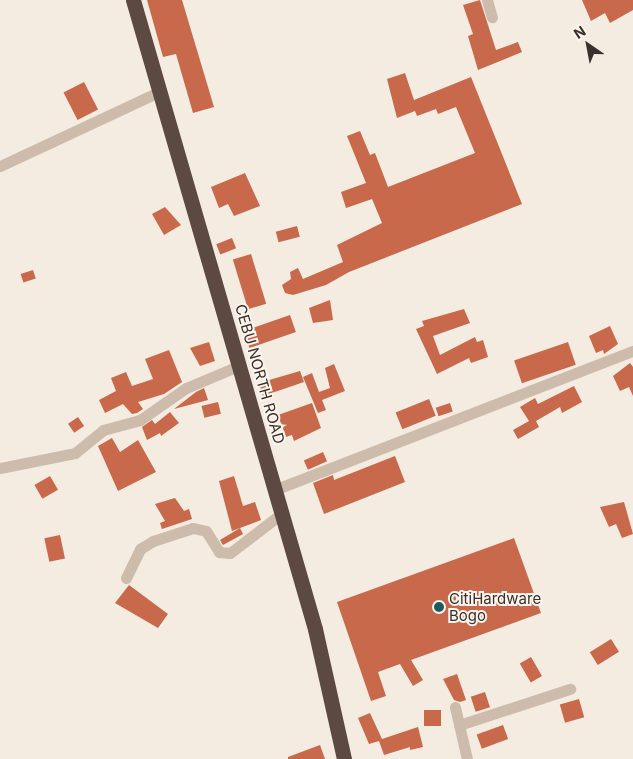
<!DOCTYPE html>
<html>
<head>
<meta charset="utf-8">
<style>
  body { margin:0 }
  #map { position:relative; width:633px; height:759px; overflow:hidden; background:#f4ebe1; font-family:Inter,sans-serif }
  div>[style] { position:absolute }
  .building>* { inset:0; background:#c8694b; transform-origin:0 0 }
  .street>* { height:11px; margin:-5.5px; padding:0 5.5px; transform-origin:5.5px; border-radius:5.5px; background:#cdbbac }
  .highway>* { height:15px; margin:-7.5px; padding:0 7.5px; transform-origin:7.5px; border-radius:7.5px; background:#5c4a42 }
  .dots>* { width:14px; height:14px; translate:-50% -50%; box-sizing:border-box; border:2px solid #fbf5ee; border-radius:50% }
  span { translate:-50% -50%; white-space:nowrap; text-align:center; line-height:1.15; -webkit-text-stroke:4px #fbf5ee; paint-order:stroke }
  .street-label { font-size:15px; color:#3b302b }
  .poi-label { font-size:15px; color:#3b302b }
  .left { translate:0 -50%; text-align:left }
  .north { position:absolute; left:563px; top:20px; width:50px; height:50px; -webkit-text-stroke:4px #fbf5ee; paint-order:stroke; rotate:327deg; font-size:14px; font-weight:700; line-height:20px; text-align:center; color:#3b302b }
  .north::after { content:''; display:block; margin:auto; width:18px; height:22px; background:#3b302b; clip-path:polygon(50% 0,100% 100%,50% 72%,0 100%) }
</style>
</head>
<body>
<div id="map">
  <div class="building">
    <i style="clip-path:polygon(147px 0,182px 0,214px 107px,193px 113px,176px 54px,163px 57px)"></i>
    <i style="clip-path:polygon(480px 0,496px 50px,518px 42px,522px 52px,478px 70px,468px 36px,473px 34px,463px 5px)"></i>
    <i style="clip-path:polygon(582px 0,633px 0,633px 10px,610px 23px,605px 13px,591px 21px)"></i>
    <i style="clip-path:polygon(405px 73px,414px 100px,471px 77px,522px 204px,349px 272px,326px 285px,293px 295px,285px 293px,282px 285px,291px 279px,290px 272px,298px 268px,303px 279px,343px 262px,337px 245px,382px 223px,372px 199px,346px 208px,341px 192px,366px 183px,347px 136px,360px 131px,370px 155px,375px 153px,388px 187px,475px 153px,456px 107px,438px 114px,436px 109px,417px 116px,415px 111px,397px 118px,387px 79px)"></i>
    <i style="left:84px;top:82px;width:31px;height:23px;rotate:63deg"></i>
    <i style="clip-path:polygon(245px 173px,260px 206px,234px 216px,228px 204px,219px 208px,211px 187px)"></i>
    <i style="clip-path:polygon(165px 207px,181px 225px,164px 235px,152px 214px)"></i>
    <i style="left:297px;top:226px;width:11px;height:22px;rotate:75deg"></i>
    <i style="left:232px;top:238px;width:11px;height:17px;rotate:68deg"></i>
    <i style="left:251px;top:254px;width:52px;height:19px;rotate:73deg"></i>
    <i style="left:33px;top:270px;width:9px;height:13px;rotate:72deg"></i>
    <i style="clip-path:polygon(330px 300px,333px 320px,313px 323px,309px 308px)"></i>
    <i style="clip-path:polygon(464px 309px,470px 323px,433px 336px,440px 355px,475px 337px,477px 342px,483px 340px,488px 357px,471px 363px,469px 358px,437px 374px,416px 329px,424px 326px,422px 321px)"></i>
    <i style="left:290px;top:315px;width:18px;height:49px;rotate:71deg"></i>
    <i style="clip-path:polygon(610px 326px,618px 344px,604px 354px,603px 350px,596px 353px,589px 336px)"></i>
    <i style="clip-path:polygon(209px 342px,215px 361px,200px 366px,190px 348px)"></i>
    <i style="left:568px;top:342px;width:24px;height:57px;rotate:71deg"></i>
    <i style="clip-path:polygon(169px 350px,182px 382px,164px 394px,138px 402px,143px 409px,137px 413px,132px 414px,123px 404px,105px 413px,99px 400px,116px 391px,111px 378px,126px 372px,132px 386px,153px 379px,145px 359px)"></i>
    <i style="clip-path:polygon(630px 363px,633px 367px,633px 396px,629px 387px,620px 391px,613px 376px)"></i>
    <i style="clip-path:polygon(334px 364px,345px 391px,322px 400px,326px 410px,318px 413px,303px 377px,312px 373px,319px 392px,330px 388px,325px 368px)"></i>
    <i style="clip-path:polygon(300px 371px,304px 382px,263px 396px,259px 383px)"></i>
    <i style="clip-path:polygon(574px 386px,582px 402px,562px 413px,560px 407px,536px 421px,539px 427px,518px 439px,513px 430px,529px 421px,520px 407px,535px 398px,538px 404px)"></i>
    <i style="clip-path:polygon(204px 388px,208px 400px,174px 409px,196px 392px)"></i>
    <i style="left:429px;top:399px;width:18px;height:36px;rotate:68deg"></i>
    <i style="left:218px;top:402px;width:12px;height:17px;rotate:76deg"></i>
    <i style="clip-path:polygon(312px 403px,321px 428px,294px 441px,292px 435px,286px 437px,278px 415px)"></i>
    <i style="left:450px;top:403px;width:9px;height:15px;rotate:72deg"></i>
    <i style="clip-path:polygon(170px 412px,179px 423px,161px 436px,160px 433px,147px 440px,142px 427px,152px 420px,155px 424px)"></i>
    <i style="left:78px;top:417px;width:11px;height:12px;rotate:56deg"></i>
    <i style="clip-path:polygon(112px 438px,120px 452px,138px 440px,156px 472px,118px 491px,98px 446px)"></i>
    <i style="left:323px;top:452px;width:10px;height:21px;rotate:66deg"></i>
    <i style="clip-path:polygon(395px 456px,405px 482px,324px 514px,313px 483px,333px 475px,334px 480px)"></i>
    <i style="left:50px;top:476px;width:16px;height:18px;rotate:60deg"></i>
    <i style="clip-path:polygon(234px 476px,243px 506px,255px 502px,261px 520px,232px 531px,219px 481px)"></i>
    <i style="clip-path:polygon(175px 498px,184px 511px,189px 509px,192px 519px,162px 529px,160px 523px,165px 521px,155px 504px)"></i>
    <i style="clip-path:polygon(624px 502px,633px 534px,622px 538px,616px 524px,609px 527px,600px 507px)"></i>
    <i style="clip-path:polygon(240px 528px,243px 534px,223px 545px,220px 540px)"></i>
    <i style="left:60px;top:535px;width:24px;height:16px;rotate:78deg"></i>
    <i style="clip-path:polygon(514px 538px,541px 613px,411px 660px,423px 680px,413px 686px,400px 664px,378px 672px,386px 696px,371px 701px,337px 602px)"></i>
    <i style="clip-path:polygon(129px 585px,168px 614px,158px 628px,115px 603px)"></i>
    <i style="left:611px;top:639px;width:15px;height:25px;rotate:58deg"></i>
    <i style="left:531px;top:657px;width:22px;height:13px;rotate:60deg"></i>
    <i style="clip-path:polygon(457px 674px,466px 700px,460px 702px,454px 700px,443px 679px)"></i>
    <i style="left:485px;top:692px;width:16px;height:15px;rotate:72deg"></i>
    <i style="left:579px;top:699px;width:19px;height:20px;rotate:74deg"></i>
    <i style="left:441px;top:710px;width:16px;height:17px;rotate:90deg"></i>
    <i style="clip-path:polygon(370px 713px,382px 739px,418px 727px,423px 747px,410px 750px,410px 747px,384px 755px,379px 741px,369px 744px,358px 718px)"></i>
    <i style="left:503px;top:725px;width:15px;height:28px;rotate:70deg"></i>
    <i style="clip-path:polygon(320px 745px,325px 759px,288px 759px,288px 757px)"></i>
  </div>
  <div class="street">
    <i style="left:487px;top:0;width:18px;rotate:74deg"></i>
    <i style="left:0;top:166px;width:175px;rotate:-25deg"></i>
    <i style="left:0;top:468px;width:76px;rotate:-11.3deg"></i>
    <i style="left:75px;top:453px;width:36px;rotate:-39deg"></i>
    <i style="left:103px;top:430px;width:38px;rotate:-15deg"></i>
    <i style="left:140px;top:420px;width:56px;rotate:-34.8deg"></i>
    <i style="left:186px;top:388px;width:56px;rotate:-22.9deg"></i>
    <i style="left:274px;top:490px;width:385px;rotate:-21.2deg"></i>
    <i style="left:126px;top:578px;width:32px;rotate:-64deg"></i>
    <i style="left:140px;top:549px;width:15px;rotate:-32deg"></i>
    <i style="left:153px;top:541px;width:42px;rotate:-18deg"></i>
    <i style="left:193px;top:528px;width:13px;rotate:13deg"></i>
    <i style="left:206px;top:531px;width:25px;rotate:58deg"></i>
    <i style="left:219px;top:552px;width:11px;rotate:5deg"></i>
    <i style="left:230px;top:553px;width:64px;rotate:-37.4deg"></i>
    <i style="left:455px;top:707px;width:53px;rotate:77deg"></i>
    <i style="left:459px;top:725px;width:117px;rotate:-18deg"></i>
  </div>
  <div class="highway">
    <i style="left:133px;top:0;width:655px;rotate:73.86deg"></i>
    <i style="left:315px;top:629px;width:133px;rotate:77.4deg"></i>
  </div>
  <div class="dots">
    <i style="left:439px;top:607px;background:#1f5a5e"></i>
  </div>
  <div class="street-label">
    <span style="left:260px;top:374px;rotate:74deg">CEBU NORTH ROAD</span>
  </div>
  <div class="poi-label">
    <span class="left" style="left:449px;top:607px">CitiHardware<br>Bogo</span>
  </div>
  <div class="north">N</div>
</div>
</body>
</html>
